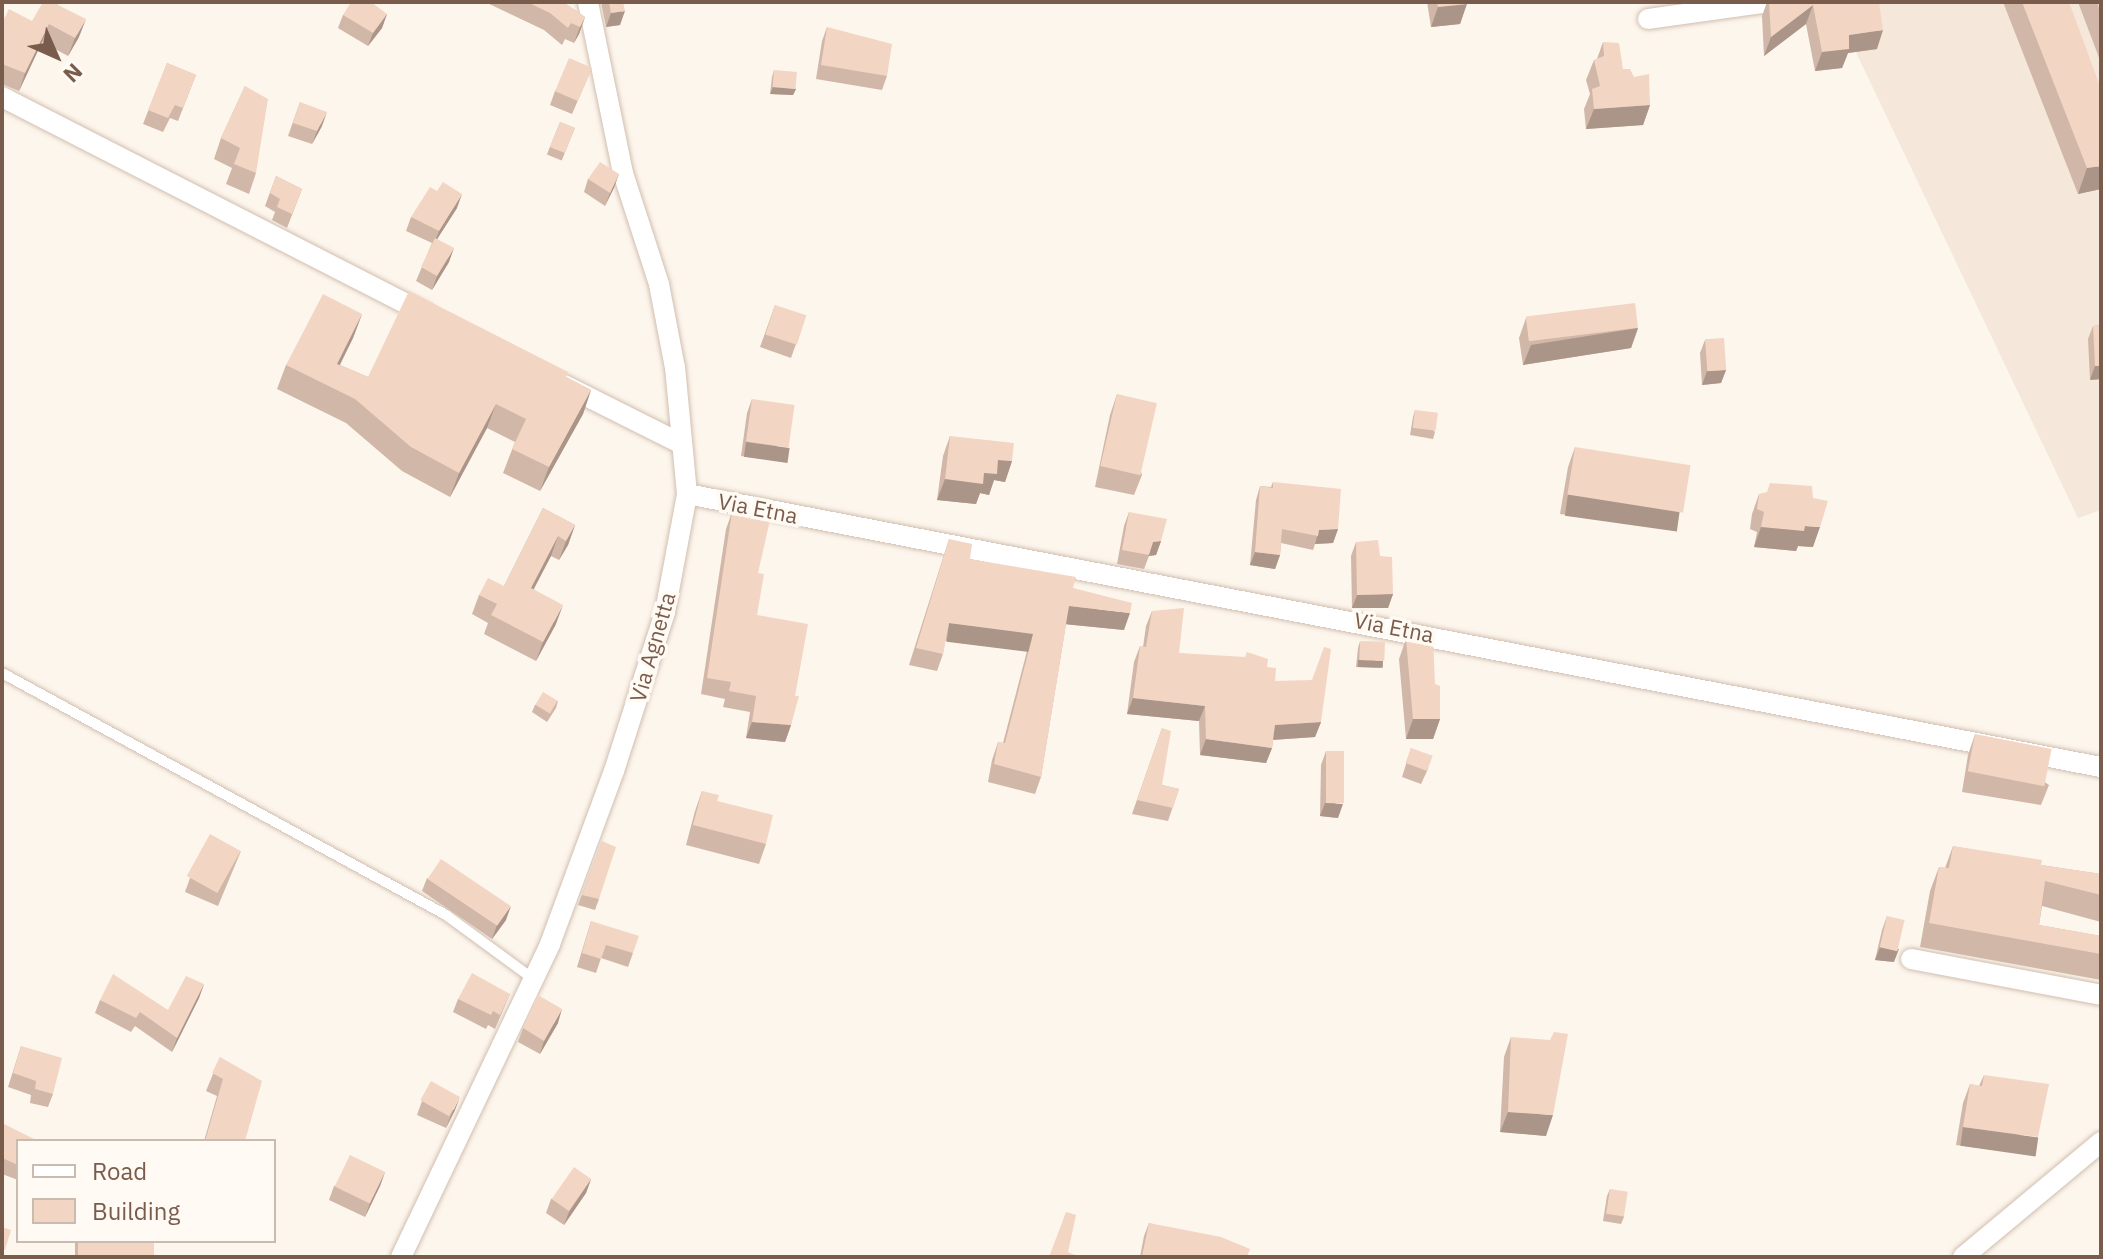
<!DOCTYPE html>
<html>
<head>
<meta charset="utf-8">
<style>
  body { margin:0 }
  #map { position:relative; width:2103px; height:1259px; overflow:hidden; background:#fdf6ec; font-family:"IBM Plex Sans",sans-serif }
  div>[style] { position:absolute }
  .residential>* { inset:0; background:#f5e8da }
  .roads { filter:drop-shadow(0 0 2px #d1beb0) drop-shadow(0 0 2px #d1beb0) }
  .service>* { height:10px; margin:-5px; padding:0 5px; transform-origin:5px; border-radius:5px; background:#fff }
  .minor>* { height:20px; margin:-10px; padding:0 10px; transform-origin:10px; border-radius:10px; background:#fff }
  .wall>* { inset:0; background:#d1b7a8; transform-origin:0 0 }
  .shaded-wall>* { inset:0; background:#aa9588; transform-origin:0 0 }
  .building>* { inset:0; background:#f3d5c3; transform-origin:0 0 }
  span { translate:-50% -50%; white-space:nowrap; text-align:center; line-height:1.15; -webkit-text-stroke:7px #fffaf3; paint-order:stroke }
  .street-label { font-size:22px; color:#7a5c4d }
  .frame { position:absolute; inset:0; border:4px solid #7a5c4d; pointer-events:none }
  .legend { position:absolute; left:16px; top:1139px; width:260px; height:104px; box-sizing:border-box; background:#fffaf3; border:2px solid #cabbb1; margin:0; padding:10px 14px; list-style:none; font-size:24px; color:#7a5c4d }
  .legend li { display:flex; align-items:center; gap:16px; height:40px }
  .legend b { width:40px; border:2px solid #cabbb1 }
  .north { position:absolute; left:16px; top:16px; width:80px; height:80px; -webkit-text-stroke:6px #fffaf3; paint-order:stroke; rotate:135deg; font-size:22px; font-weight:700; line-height:32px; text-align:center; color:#7a5c4d }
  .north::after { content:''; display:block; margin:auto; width:28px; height:36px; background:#7a5c4d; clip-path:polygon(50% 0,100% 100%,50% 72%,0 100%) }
</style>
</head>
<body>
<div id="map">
  <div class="residential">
    <i style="clip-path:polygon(1832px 2px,2101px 2px,2101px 510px,2078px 518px)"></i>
  </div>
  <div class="roads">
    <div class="service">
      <i style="left:2px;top:673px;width:506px;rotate:28.59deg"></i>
      <i style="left:446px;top:915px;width:107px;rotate:36.2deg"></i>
    </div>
    <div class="minor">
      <i style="left:1648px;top:19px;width:123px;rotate:-7.9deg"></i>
      <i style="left:2px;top:97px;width:475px;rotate:27.1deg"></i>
      <i style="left:564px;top:385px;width:132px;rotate:26.6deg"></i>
      <i style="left:687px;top:494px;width:1440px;rotate:10.93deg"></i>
      <i style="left:1911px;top:959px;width:193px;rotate:10.7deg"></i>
      <i style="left:401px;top:1257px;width:347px;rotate:-64.5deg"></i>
      <i style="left:550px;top:944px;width:184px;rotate:-69.7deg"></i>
      <i style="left:614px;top:771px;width:167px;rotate:-72.2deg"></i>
      <i style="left:665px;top:612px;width:120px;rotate:-79.4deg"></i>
      <i style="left:687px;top:494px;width:127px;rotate:-95.4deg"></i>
      <i style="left:675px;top:368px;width:86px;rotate:-100.8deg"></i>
      <i style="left:659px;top:284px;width:117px;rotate:-108deg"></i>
      <i style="left:623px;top:173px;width:175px;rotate:-101.6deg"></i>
      <i style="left:1963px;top:1257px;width:180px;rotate:-39.8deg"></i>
    </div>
  </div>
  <div class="wall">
    <i style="clip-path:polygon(485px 2px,563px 2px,585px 17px,579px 34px,574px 43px,565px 39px,562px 45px,544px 30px)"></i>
    <i style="clip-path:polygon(601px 2px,623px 2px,620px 25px,606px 27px)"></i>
    <i style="clip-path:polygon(1427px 2px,1467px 2px,1460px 24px,1431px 27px)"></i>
    <i style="clip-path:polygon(1767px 2px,1879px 2px,1877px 49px,1848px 53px,1842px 68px,1815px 71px,1806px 24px,1764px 56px,1762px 16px)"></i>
    <i style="clip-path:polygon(2003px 2px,2069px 2px,2101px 189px,2078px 194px)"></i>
    <i style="clip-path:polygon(2078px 2px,2101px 2px,2101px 63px)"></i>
    <i style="clip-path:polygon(60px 6px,79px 37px,68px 56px,42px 42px,19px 91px,2px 84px,2px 23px,32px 21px)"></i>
    <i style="clip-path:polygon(387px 14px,382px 28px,368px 46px,338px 28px,343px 15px)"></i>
    <i style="clip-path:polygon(827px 27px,887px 76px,882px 90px,816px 79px,822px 41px)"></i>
    <i style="clip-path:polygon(1603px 42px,1650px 105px,1643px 125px,1586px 129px,1584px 109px,1590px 94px,1586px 80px,1594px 60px,1597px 59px)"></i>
    <i style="clip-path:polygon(167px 63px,196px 75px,178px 121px,170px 118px,163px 132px,143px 124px)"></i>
    <i style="clip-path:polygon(592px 68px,572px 114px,550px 105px,555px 91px)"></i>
    <i style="clip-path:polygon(774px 70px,796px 89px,793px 95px,770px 94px,772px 77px)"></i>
    <i style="clip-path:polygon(245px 86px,256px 173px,249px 194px,226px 184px,232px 168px,214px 159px,221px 138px)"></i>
    <i style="clip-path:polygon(300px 102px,322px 126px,312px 144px,288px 136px)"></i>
    <i style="left:560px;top:122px;width:16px;height:35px;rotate:22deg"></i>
    <i style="clip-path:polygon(619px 174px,605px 206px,584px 192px,588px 179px)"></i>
    <i style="clip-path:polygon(276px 176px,302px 189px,287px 228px,272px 220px,275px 212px,265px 206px)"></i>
    <i style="clip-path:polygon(457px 208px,437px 239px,449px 262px,432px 290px,416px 281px,432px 243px,406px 231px,411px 217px)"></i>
    <i style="clip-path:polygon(775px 305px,796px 344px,791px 358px,760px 347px)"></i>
    <i style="clip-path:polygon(362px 314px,353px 338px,340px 365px,368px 377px,566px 377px,591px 390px,583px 414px,540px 491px,503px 473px,515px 442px,487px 428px,450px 497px,402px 471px,346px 423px,277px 389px,286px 365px)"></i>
    <i style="clip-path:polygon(1526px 318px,1638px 328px,1631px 348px,1523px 365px,1519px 338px)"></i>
    <i style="clip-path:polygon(2101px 325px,2101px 379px,2090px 380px,2088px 339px,2093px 326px)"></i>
    <i style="clip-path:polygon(1705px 340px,1726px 370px,1721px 383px,1702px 385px,1700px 353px)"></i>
    <i style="clip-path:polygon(1117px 394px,1142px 475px,1134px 495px,1095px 487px,1110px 415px)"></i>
    <i style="clip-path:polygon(752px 399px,785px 462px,741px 456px,747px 413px)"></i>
    <i style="clip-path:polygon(1415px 410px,1435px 432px,1433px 439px,1410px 435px,1413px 417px)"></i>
    <i style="clip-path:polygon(950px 436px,1012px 461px,1005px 482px,994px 480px,989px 495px,980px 493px,976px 504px,937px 500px,943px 456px)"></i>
    <i style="clip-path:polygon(1575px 447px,1672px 530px,1560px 514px,1568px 467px)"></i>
    <i style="clip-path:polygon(1273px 482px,1338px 529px,1333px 543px,1315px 544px,1313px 550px,1281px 543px,1280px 555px,1275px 569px,1250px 565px,1256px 500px,1260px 486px,1271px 487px)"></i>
    <i style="clip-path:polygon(1759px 494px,1813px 547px,1798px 546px,1796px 551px,1754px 547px,1757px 532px,1750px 529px,1752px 514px)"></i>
    <i style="clip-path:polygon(543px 508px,575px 525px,568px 545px,559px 560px,551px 556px,534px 589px,556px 624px,536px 661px,484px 634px,488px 623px,472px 614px,479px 595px,504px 586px)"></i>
    <i style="clip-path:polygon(732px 512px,758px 573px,757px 615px,795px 696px,791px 725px,785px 742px,746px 738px,750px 712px,723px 707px,725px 699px,701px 694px,726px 529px)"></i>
    <i style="clip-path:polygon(1129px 512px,1161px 541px,1156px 555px,1149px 556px,1144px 569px,1117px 564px,1124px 526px)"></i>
    <i style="clip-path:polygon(949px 539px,970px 559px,1073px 588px,1124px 630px,1066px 624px,1041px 777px,1035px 794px,988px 782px,992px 760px,998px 742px,1003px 743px,1027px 651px,945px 641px,943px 654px,937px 671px,909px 665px)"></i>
    <i style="clip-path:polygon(1356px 542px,1393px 594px,1388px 608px,1352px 608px,1351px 556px)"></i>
    <i style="clip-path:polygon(1152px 611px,1179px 653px,1267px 667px,1275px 681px,1321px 722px,1315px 737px,1273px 740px,1272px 748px,1266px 763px,1200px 755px,1199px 721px,1127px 714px,1134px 662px,1140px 646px,1143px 647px,1146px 626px)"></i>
    <i style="clip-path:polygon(1406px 639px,1440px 719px,1433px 739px,1406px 739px,1399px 659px)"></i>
    <i style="clip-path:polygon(1360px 641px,1381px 668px,1356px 667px,1358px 648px)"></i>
    <i style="clip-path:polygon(558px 701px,556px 708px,547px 722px,532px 712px,535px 705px)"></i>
    <i style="clip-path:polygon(1162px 728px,1162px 785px,1179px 789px,1168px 821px,1132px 814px)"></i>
    <i style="clip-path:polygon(1975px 734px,2049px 785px,2041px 805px,1962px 792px,1968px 755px)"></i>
    <i style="clip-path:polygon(1411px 748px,1428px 769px,1421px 784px,1402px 777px)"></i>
    <i style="clip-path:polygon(1326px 751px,1338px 818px,1320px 816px,1321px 765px)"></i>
    <i style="clip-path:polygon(702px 791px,717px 801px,766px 844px,759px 864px,686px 845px,695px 811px)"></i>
    <i style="clip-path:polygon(602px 841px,599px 899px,595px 910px,578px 905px)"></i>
    <i style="clip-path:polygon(1953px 846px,2041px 865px,2101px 874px,2101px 922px,2042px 906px,2039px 925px,2101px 936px,2101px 980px,1920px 947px,1930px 891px,1939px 867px,1945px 868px)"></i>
    <i style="clip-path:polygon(241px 851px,218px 906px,185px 892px,190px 878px)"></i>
    <i style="clip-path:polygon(427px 878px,506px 920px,492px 939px,422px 891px)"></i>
    <i style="clip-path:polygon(1887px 916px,1894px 962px,1875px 960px,1882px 930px)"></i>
    <i style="clip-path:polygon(591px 921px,633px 953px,628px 967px,601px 958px,596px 973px,577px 967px)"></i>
    <i style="clip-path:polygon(204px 984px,199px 998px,172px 1052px,135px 1026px,131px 1032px,95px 1013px,100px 1000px,168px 1010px)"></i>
    <i style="clip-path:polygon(510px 994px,495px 1029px,488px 1025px,486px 1029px,453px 1012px,458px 999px)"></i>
    <i style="clip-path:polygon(558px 1023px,540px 1054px,518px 1042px,523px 1028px)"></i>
    <i style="clip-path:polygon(1511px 1037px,1546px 1136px,1500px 1132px,1504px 1057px)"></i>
    <i style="clip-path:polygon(21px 1046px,53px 1094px,48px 1107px,30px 1103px,31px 1095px,8px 1087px)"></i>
    <i style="clip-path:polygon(220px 1057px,245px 1141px,204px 1141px,217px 1096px,206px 1091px)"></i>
    <i style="clip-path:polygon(1984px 1075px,2032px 1155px,1956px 1145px,1963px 1103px,1970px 1084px,1979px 1086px)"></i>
    <i style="clip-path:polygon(422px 1101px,455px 1110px,446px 1128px,417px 1115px)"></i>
    <i style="clip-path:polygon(2px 1123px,18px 1141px,18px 1180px,2px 1174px)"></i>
    <i style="clip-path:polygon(385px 1172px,380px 1186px,365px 1217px,329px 1200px,334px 1186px)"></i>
    <i style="clip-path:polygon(591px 1179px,586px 1193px,564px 1225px,546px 1213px,551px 1199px)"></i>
    <i style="clip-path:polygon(1610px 1189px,1624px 1217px,1621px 1224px,1603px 1221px,1607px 1196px)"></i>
    <i style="clip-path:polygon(1149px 1223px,1247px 1257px,1140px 1257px,1144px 1236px)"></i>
    <i style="left:75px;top:1241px;width:79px;height:16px"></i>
  </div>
  <div class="shaded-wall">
    <i style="clip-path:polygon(1467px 4px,1460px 24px,1431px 27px,1438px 7px)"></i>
    <i style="clip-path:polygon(1813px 5px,1806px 24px,1764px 56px,1771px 37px)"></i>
    <i style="clip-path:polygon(625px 11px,620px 25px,606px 27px,611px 13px)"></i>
    <i style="clip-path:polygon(387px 14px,382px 28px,368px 46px,373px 33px)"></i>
    <i style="clip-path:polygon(585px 17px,579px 34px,574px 43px,580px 27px)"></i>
    <i style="clip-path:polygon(86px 19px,79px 37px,68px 56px,75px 38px)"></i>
    <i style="clip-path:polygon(49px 24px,42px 42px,19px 91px,25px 73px)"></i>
    <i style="clip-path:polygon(1883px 30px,1877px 49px,1848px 53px,1842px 68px,1815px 71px,1822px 52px,1849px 35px)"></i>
    <i style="clip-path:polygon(773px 87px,796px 89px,793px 95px,770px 94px)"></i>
    <i style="clip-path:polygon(1650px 105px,1643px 125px,1586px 129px,1594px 109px)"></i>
    <i style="clip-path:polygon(327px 112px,322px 126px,312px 144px,317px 131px)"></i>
    <i style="clip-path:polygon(2101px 166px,2101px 189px,2078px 194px,2087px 168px)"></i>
    <i style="clip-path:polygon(619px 174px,614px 188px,605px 206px,610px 193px)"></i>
    <i style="clip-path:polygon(462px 194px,457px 208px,434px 244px,439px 231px)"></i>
    <i style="clip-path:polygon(454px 248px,449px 262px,432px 290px,437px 276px)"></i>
    <i style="clip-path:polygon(362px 314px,353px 338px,328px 388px,337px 364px)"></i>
    <i style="clip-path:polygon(1638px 328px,1631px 348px,1523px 365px,1531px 345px)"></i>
    <i style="clip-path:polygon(2095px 366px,2101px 366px,2101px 379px,2090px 380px)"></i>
    <i style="clip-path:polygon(1726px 370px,1721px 383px,1702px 385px,1707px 371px)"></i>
    <i style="clip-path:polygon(591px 390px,583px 414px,540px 491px,549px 467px)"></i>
    <i style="clip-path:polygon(496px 404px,487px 428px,450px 497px,459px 473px)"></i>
    <i style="left:746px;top:442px;width:44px;height:15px;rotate:8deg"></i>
    <i style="clip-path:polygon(998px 460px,1012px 461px,1005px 482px,994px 480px,989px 495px,980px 493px,976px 504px,937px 500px,945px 479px,984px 473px)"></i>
    <i style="left:1568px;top:494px;width:113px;height:22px;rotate:8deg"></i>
    <i style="clip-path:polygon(575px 525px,568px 545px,559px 560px,566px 541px)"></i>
    <i style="clip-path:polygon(1805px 526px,1820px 527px,1813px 547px,1798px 546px,1796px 551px,1754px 547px,1761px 527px)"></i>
    <i style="clip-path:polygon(1338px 529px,1333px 543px,1315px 544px,1319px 530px)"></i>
    <i style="clip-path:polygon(558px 536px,551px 556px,524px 607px,531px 588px)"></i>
    <i style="clip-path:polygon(1161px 541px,1156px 555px,1148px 556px,1153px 542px)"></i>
    <i style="clip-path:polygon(1255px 552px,1280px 555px,1275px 569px,1250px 565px)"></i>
    <i style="clip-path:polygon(1393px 594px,1388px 608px,1352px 608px,1357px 595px)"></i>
    <i style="clip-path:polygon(563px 605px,556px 624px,536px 661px,543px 642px)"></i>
    <i style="clip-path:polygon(1069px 606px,1130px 613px,1124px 630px,1063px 624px)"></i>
    <i style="left:949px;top:623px;width:85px;height:19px;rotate:7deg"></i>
    <i style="left:1358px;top:660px;width:25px;height:7px;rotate:2deg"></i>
    <i style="clip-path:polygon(1133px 698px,1205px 706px,1199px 721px,1127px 714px)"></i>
    <i style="clip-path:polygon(1413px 719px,1440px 719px,1433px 739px,1406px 739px)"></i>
    <i style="clip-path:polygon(752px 722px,791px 725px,785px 742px,746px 738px)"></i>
    <i style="clip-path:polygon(1321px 722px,1315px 737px,1270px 740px,1275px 725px)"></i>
    <i style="clip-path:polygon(1206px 739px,1272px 748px,1266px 763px,1200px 755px)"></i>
    <i style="clip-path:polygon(1325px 803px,1343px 804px,1338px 818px,1320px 816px)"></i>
    <i style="clip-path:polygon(511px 906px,506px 920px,492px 939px,497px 925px)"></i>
    <i style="clip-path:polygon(1880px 947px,1899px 949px,1894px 962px,1875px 960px)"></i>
    <i style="clip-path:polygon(204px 984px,199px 998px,172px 1052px,177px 1038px)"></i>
    <i style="clip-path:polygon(562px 1009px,558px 1023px,540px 1054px,544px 1041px)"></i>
    <i style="clip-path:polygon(460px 1097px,455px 1110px,446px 1128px,451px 1115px)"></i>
    <i style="clip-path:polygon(1508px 1112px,1553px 1115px,1546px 1136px,1500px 1132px)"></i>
    <i style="left:1963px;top:1127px;width:76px;height:19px;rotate:8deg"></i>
    <i style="clip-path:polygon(385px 1172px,380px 1186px,365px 1217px,370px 1203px)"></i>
    <i style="clip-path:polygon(591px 1179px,586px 1193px,564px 1225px,569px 1212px)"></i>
  </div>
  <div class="building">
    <i style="clip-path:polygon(43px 2px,59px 2px,58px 5px,86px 19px,75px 38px,49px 24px,25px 73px,2px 64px,2px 23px,9px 9px,32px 21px)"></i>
    <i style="clip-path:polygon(351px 2px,371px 2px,387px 14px,373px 33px,343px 15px)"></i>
    <i style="clip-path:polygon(527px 2px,563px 2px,585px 17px,580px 27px,571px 23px,568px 28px,550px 13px)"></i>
    <i style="clip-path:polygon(609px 2px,623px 2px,625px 11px,611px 13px)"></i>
    <i style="clip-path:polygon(1437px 2px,1467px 2px,1467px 4px,1438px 7px)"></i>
    <i style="clip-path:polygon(1769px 2px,1879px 2px,1883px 30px,1849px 35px,1849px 49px,1822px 52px,1813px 5px,1771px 37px)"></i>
    <i style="clip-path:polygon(2022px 2px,2069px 2px,2101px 89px,2101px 166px,2087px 168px)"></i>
    <i style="clip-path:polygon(2097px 2px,2101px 2px,2101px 14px)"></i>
    <i style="clip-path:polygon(827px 27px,892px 44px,887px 76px,821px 65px)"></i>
    <i style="clip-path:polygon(1603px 42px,1619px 43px,1623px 69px,1630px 69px,1634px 77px,1649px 74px,1650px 105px,1594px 109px,1592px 89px,1600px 86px,1594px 60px,1604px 56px)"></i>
    <i style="left:569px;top:58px;width:25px;height:36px;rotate:23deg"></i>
    <i style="clip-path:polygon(167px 63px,196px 75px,183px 108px,175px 105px,168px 118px,148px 110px)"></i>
    <i style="left:774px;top:70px;width:23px;height:17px;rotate:5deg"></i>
    <i style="clip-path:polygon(245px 86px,268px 99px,256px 173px,234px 164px,240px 148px,221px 138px)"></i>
    <i style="clip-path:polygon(300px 102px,327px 112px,317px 131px,293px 123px)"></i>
    <i style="left:560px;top:122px;width:16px;height:27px;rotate:22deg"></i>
    <i style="clip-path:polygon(600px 162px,619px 174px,610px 193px,588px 179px)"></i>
    <i style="clip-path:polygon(276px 176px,302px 189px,292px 214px,277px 207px,280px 199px,270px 193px)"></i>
    <i style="clip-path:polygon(443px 182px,462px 194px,439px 231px,411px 217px,430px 187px,437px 191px)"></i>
    <i style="clip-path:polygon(435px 238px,454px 248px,437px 276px,421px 267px)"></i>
    <i style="clip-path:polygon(409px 291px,568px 372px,566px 377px,591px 390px,549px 467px,512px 449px,526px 419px,496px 404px,459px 473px,411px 447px,355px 399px,286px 365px,323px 294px,362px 314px,337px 364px,368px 377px)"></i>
    <i style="left:1635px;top:303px;width:25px;height:110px;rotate:83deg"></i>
    <i style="left:775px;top:305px;width:33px;height:31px;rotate:18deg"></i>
    <i style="clip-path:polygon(2101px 325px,2101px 366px,2095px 366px,2093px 326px)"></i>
    <i style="left:1724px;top:338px;width:32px;height:19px;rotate:86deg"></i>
    <i style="left:1117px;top:394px;width:41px;height:74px;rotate:13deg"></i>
    <i style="left:752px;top:399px;width:43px;height:43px;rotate:8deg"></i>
    <i style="left:1415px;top:410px;width:23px;height:18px;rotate:7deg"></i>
    <i style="clip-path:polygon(950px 436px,1014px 443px,1012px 461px,998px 460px,997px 474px,984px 473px,983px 484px,945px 479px)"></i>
    <i style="left:1575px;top:447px;width:117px;height:48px;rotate:9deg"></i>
    <i style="clip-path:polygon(1273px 482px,1341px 489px,1338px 529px,1319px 530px,1318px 536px,1282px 529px,1280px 555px,1255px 552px,1260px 486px,1273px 488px)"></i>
    <i style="clip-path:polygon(1770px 483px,1812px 486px,1813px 498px,1828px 501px,1820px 527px,1805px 526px,1804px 531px,1761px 527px,1764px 512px,1757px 509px,1759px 494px,1767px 492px)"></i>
    <i style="clip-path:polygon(543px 508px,575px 525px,566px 541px,558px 536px,531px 588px,563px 605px,543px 642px,491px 615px,497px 604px,479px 595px,488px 578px,504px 586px)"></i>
    <i style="clip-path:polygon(732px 512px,770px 520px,758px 573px,764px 574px,757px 615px,808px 624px,795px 696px,799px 696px,791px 725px,752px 722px,756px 696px,729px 691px,731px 682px,707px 678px)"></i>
    <i style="clip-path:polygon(1129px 512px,1167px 519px,1161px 541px,1153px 542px,1149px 555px,1122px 550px)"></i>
    <i style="clip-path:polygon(949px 539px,972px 544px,970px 559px,1076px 577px,1073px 588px,1132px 603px,1130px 613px,1069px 606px,1041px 777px,994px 764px,998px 742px,1005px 743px,1033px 634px,949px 623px,943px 654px,916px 648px)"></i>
    <i style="clip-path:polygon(1378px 540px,1380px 556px,1392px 557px,1393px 594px,1357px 595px,1356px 542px)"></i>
    <i style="clip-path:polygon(1184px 608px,1179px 653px,1245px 657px,1247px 652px,1268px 659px,1267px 667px,1276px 668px,1275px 681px,1312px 680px,1324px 647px,1331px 649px,1321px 722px,1275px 725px,1272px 748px,1206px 739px,1205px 706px,1133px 698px,1140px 646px,1146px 647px,1152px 611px)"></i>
    <i style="clip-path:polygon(1433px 638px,1435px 684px,1440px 686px,1440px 719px,1413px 719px,1406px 639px)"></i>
    <i style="left:1360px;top:641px;width:25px;height:19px;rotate:2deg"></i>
    <i style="left:543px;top:692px;width:17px;height:15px;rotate:31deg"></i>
    <i style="clip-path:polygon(1162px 728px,1171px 731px,1162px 785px,1179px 789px,1173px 808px,1137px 800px)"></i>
    <i style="left:1975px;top:734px;width:78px;height:38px;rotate:11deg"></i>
    <i style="left:1411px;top:748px;width:23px;height:16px;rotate:20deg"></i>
    <i style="left:1326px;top:751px;width:18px;height:52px"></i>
    <i style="clip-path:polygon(702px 791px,719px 795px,717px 801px,773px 815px,766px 844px,693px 825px)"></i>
    <i style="left:210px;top:834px;width:35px;height:48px;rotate:29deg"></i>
    <i style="clip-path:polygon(602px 841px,616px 847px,599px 899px,582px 895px)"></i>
    <i style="clip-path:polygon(1953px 846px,2042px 860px,2041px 865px,2101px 874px,2101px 895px,2045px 881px,2039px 925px,2101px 936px,2101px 954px,1929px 923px,1939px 867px,1949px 868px)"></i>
    <i style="left:441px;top:859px;width:84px;height:24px;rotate:34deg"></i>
    <i style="left:1887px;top:916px;width:18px;height:32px;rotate:13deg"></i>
    <i style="clip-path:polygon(591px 921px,639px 936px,633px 953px,606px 945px,601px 959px,582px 953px)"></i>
    <i style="clip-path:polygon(472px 973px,510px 994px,500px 1015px,493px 1011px,491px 1015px,458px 999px)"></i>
    <i style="clip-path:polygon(113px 974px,168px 1010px,186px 976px,204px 984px,177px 1038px,140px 1012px,136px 1018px,100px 1000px)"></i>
    <i style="clip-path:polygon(538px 995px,562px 1009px,544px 1041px,523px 1028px)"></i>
    <i style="clip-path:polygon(1554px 1032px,1568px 1034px,1553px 1115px,1508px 1112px,1511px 1037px,1550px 1040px)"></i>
    <i style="clip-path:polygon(21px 1046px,62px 1058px,53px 1094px,35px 1089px,36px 1081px,13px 1073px)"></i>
    <i style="clip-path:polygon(220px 1057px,262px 1081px,245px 1141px,205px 1141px,223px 1079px,212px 1073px)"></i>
    <i style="clip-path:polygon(1984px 1075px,2049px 1084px,2038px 1137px,1963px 1127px,1970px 1084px,1982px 1086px)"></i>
    <i style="left:431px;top:1081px;width:33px;height:22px;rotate:29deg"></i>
    <i style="clip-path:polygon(2px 1123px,38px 1141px,18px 1141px,18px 1165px,2px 1158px)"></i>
    <i style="left:350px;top:1155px;width:39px;height:35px;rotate:26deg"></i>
    <i style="left:574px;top:1167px;width:21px;height:39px;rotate:35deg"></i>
    <i style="left:1610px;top:1189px;width:18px;height:25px;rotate:9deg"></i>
    <i style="clip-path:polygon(1066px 1212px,1076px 1215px,1068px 1252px,1079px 1257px,1049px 1257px)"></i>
    <i style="clip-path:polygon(1149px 1223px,1221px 1237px,1250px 1249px,1247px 1257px,1142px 1256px)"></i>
    <i style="clip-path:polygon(2px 1227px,11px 1230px,5px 1250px,2px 1249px)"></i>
    <i style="left:78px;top:1241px;width:76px;height:16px"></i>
  </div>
  <div class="street-label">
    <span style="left:758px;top:508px;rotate:11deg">Via Etna</span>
    <span style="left:1394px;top:627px;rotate:11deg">Via Etna</span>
    <span style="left:652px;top:647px;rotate:-74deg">Via Agnetta</span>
  </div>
  <div class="frame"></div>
  <ul class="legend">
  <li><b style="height:10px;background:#fff"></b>Road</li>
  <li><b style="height:22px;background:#f3d5c3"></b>Building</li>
  </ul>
  <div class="north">N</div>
</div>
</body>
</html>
